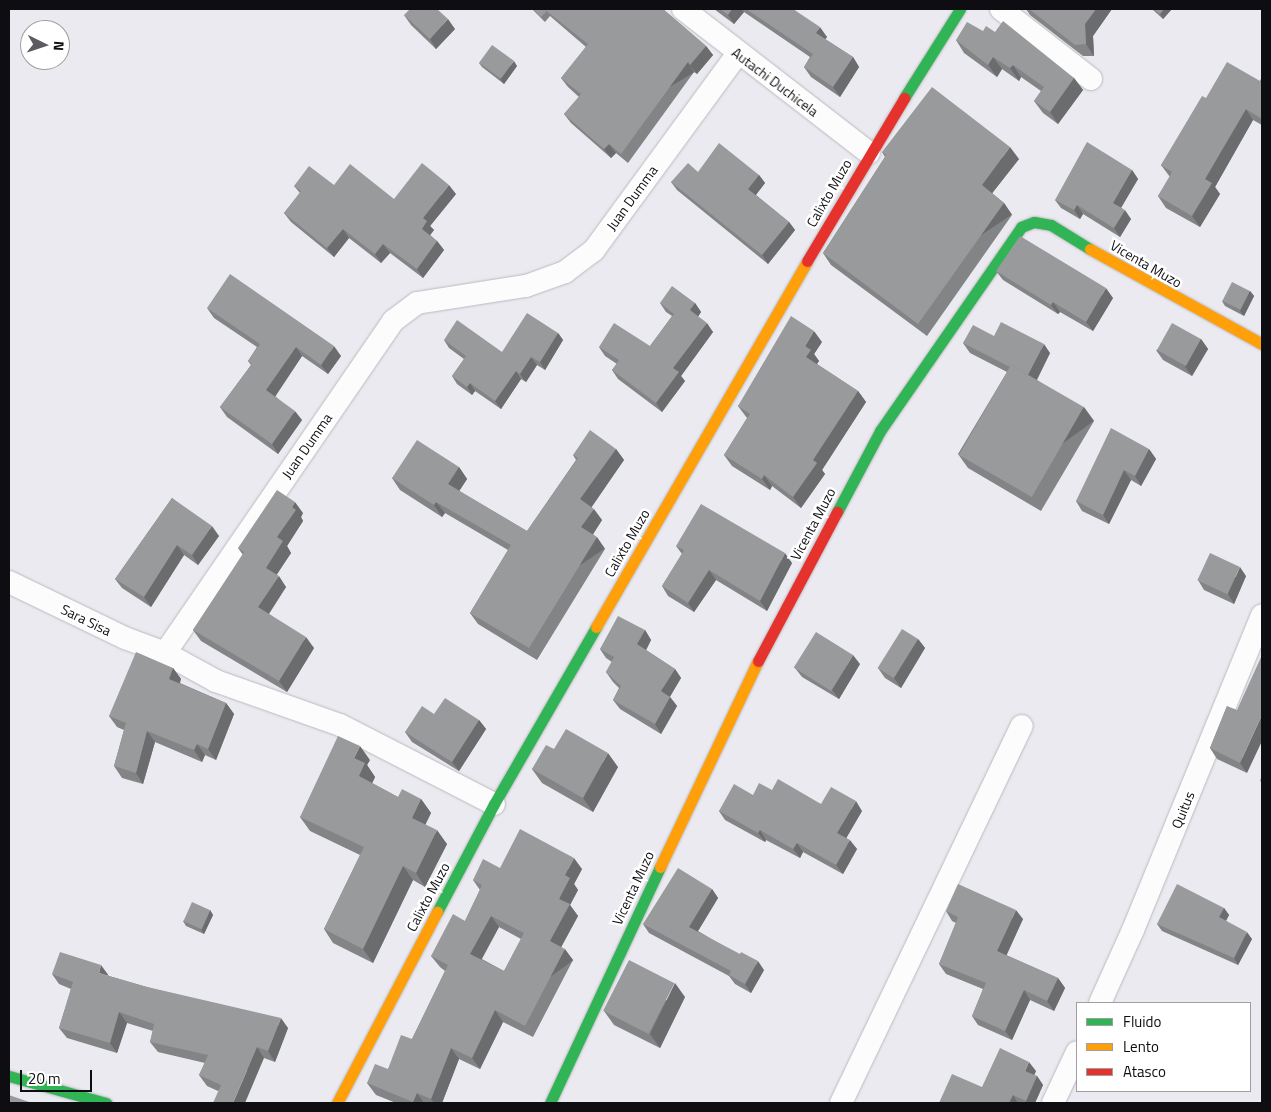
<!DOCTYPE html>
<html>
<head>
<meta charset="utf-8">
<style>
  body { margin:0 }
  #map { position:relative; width:1271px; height:1112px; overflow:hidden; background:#ebeaf1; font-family:"Titillium Web",sans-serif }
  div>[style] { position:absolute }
  .roads { filter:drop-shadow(0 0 1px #bab9be) drop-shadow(0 0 1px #bab9be) }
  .street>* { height:22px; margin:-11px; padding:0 11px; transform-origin:11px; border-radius:11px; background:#fcfcfd }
  .fast>* { height:11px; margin:-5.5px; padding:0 5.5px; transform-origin:5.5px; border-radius:5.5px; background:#30b455 }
  .slow>* { height:11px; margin:-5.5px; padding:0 5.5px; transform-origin:5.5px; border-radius:5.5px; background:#ff9f0a }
  .jam>* { height:11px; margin:-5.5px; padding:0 5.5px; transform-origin:5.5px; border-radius:5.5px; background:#e5322d }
  .wall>* { inset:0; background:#838486 }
  .shaded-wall>* { inset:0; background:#6a6c6d; transform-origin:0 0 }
  .building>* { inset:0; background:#989a9c; transform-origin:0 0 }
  span { translate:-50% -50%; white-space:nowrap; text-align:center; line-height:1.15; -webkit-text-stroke:5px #fff; paint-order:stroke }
  .street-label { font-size:14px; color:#0e0e12 }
  .frame { position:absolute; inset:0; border:10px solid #0e0e12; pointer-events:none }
  .legend { position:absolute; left:1076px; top:1002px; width:175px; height:90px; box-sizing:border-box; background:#fff; border:1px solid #9f9fa0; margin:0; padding:6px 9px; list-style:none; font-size:15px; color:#0e0e12 }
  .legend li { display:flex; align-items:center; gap:10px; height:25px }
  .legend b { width:25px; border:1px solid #9f9fa0 }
  .north { position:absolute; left:20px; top:20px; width:50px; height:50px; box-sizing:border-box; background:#fff; border:1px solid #9f9fa0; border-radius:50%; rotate:94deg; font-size:14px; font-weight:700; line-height:20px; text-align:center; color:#0e0e12 }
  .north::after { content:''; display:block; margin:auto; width:18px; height:22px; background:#5b5b60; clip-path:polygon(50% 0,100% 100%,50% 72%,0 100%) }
  .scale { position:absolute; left:20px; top:1070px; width:72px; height:22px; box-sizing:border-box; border:2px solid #0e0e12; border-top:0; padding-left:6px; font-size:15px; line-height:18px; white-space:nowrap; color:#0e0e12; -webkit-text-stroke:4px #fff; paint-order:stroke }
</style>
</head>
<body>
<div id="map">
  <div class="roads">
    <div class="street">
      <i style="left:683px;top:9px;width:235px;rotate:37.7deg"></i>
      <i style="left:1001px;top:9px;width:114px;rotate:37.9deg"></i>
      <i style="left:9px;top:582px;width:129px;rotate:25.8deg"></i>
      <i style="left:125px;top:638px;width:43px;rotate:20.6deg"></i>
      <i style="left:494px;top:804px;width:173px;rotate:-152.8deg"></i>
      <i style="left:340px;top:725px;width:132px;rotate:-160.5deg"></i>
      <i style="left:216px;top:681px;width:58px;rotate:-151.2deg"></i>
      <i style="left:165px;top:653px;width:403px;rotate:-55.5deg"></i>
      <i style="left:393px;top:321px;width:30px;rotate:-37deg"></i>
      <i style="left:417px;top:303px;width:110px;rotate:-8.9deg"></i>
      <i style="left:526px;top:286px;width:41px;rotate:-19.7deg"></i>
      <i style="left:565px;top:272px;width:36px;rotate:-37deg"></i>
      <i style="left:594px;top:250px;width:244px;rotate:-53.8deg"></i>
      <i style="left:1100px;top:1003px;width:80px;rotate:-65.7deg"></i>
      <i style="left:1133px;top:930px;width:340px;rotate:-67.7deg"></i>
      <i style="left:841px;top:1103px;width:418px;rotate:-64.4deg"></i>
      <i style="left:1053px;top:1103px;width:56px;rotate:-64.8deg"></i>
    </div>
    <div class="fast">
      <i style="left:904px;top:98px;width:105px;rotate:-57.8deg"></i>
      <i style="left:837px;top:512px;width:92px;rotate:-62deg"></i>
      <i style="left:880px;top:431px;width:248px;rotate:-55.3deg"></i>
      <i style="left:1021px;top:227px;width:14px;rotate:-21deg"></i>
      <i style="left:1034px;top:222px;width:17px;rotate:10deg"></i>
      <i style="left:1051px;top:225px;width:46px;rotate:31.6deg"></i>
      <i style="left:437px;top:912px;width:122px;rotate:-62.2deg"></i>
      <i style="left:494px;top:804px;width:204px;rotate:-60deg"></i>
      <i style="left:9px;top:1076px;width:101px;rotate:15.6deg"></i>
      <i style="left:550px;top:1103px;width:260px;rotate:-65deg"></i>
    </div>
    <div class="slow">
      <i style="left:1090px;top:249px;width:196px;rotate:28.9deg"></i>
      <i style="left:596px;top:627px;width:422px;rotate:-60deg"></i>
      <i style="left:660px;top:867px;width:228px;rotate:-64.6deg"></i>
      <i style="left:337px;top:1103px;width:216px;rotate:-62.4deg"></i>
    </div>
    <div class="jam">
      <i style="left:807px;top:261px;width:190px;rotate:-59.2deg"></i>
      <i style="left:758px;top:661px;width:169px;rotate:-62.1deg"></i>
    </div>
  </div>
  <div class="wall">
    <i style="clip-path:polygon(532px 9px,663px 9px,706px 46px,713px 55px,697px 74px,694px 72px,628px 163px,616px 153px,611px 158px,571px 123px,564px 114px,579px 97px,568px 87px,561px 78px,586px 47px,550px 16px,545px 22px)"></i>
    <i style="clip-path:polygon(714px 9px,793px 9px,827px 37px,825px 39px,853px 57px,859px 67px,840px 97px,811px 77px,804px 67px,810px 57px,744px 12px,734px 24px)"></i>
    <i style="clip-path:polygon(1026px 9px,1112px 9px,1093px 36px,1094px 56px,1083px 56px,1030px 15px)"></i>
    <i style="clip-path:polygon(1152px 9px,1172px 9px,1163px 19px)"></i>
    <i style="clip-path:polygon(404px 15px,455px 29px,436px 49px,411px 25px)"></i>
    <i style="clip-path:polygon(983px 31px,995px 32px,1074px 78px,1083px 90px,1058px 124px,1043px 113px,1034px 101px,1041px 91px,1021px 77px,1019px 81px,1002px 69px,997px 77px,964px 53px,956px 40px)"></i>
    <i style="clip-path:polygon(479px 63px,517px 66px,504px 84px,482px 67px)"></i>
    <i style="clip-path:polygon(1262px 77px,1262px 125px,1253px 120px,1215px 187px,1220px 194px,1200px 227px,1166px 208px,1158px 196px,1170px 177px,1161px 165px,1206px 98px,1260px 81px)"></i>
    <i style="clip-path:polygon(882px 152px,1019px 159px,992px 193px,1004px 203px,1012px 215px,927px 336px,831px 265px,823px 253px,885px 157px)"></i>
    <i style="clip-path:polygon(1132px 170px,1138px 179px,1121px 208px,1131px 219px,1120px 237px,1083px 214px,1080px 219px,1061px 208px,1055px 200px)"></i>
    <i style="clip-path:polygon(698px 172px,759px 175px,765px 183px,756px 195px,789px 222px,795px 230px,768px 264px,677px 190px,671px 182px)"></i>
    <i style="clip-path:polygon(334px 185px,394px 199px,456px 194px,430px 226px,434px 230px,430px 235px,437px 241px,444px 250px,423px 278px,390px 253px,381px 263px,349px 238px,334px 257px,291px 222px,284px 213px,300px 193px,294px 186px)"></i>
    <i style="clip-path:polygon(996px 271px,1113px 298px,1093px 331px,1060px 312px,1058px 314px,1003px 280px)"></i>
    <i style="clip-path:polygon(1250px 291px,1254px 296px,1244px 316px,1225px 306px,1222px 301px)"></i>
    <i style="clip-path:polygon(660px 303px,695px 303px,701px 312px,698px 317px,713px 332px,681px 376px,685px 381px,662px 412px,618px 379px,612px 370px,617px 364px,605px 356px,599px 347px,650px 346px,672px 316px,666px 312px)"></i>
    <i style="clip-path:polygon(207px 308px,341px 356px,328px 374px,302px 356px,275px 396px,302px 420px,278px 454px,227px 417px,220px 407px,251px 365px,248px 361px,257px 347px,214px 318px)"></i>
    <i style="clip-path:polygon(558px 333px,563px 340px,545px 370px,537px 365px,526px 382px,521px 379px,501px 409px,475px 391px,472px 395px,457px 384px,452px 376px,464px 359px,449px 348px,444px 340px,502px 352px)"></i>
    <i style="clip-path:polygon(994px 336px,1050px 353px,1037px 380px,1094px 421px,1041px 511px,968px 468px,958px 454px,1007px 372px,970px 353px,963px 343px)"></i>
    <i style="clip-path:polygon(1201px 339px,1208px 349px,1192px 376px,1163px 360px,1156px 350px)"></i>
    <i style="clip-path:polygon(822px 342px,814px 354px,819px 361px,817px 364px,858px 391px,866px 402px,822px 470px,825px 474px,801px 508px,772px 486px,770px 490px,732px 466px,724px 455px,747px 418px,738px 406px)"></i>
    <i style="clip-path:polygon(616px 449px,624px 460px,591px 507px,602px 520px,593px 534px,605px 549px,537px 660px,478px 624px,470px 613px,508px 550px,445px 513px,442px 517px,400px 490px,392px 478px,459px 467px,467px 479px,459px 491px,527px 531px,576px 460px,573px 455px)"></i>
    <i style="clip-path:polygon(1149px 449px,1156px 459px,1141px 486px,1131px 480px,1109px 524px,1082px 511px,1076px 501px)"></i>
    <i style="clip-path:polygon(172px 498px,219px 536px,198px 565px,184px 555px,151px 607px,122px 588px,115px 579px)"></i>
    <i style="clip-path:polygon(303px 513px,301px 517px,303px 521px,287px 546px,291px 553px,276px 575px,286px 587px,269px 614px,314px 648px,287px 692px,201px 641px,193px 630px,243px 555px,238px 548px)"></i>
    <i style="clip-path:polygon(676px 546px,792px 563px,767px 611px,716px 580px,694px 612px,668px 596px,662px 586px,682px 554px)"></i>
    <i style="clip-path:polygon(1246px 576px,1234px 604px,1204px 590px,1198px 580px)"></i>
    <i style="clip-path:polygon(645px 630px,651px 640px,646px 650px,675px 669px,681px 678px,670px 697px,677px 706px,661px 734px,620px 709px,613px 700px,619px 688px,613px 682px,606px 672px,612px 662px,606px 658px,600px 649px)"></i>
    <i style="clip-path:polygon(918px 639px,925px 648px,901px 688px,885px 678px,878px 668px)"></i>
    <i style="clip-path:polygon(860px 664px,839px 699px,802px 677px,795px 668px)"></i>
    <i style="clip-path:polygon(173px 668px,181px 679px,180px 683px,226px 703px,234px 714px,216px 760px,205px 755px,202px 762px,155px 742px,143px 784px,122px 778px,114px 766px,124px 730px,117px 727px,109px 716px)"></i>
    <i style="clip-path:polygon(1227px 706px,1247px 773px,1217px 759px,1210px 748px)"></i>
    <i style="clip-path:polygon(434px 714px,479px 720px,486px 729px,459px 771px,412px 742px,405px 732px)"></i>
    <i style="clip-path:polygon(554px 749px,618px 767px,593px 812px,542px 783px,532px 769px)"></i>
    <i style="clip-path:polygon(370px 760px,367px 765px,375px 777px,372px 783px,398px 797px,421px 799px,431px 813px,425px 824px,447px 844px,425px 887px,413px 880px,373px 963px,333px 943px,324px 929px,360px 855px,310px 831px,300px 817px)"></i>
    <i style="clip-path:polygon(772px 790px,821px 804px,862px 811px,846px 838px,857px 849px,843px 874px,803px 852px,800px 858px,766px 840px,765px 842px,725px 820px,719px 811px,753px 795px)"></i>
    <i style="clip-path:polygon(evenodd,500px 868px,582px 869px,574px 884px,578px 890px,570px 905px,578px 916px,561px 947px,573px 960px,533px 1037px,503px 1022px,480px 1069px,459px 1059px,442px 1103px,396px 1103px,376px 1095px,367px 1083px,388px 1069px,412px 1039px,445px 971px,440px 967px,431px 956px,465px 921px,480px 890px,473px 880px,500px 868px,499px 927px,521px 939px,504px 971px,482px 959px,499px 927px)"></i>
    <i style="clip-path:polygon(712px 889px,718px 898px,698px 931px,764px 970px,751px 993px,735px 984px,729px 976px,649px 933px,643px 924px)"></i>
    <i style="clip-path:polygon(1224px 908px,1229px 915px,1226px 921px,1252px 939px,1238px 965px,1162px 931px,1157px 924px)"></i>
    <i style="clip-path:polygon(210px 910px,213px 915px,204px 934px,186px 926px,183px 921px)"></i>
    <i style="clip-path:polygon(946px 911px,1023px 919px,1006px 955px,1058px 978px,1065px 988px,1054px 1011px,1030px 1000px,1012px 1040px,978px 1025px,972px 1016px,983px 989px,946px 974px,939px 964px,956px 923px,952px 921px)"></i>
    <i style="clip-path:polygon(52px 974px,109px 976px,288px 1028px,275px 1062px,264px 1058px,218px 1091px,207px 1086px,199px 1075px,205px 1063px,158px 1052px,150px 1042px,153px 1031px,127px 1023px,117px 1053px,67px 1038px,59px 1028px,71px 989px,59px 984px)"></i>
    <i style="clip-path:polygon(685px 997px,660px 1048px,614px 1025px,604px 1011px)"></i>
    <i style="clip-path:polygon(1036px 1071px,1034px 1075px,1037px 1076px,1043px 1085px,1035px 1103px,939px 1103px,982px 1087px)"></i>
  </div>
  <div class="shaded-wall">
    <i style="clip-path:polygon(732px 9px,741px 9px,744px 12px,734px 24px,728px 15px)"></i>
    <i style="clip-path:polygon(1096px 9px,1112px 9px,1093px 36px,1094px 56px,1086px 44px,1085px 24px)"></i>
    <i style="clip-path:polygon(1164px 9px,1172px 9px,1163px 19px,1160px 14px)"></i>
    <i style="clip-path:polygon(448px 19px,455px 29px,436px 49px,430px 39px)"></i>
    <i style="clip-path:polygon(820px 27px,827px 37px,823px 42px,816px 33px)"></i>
    <i style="clip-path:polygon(706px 46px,713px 55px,697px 74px,690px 65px)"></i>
    <i style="clip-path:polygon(853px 57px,859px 67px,840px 97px,833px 87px)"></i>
    <i style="clip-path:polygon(993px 57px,1002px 69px,997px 77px,988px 65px)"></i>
    <i style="clip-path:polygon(514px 61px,517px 66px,504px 84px,500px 79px)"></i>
    <i style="left:688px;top:62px;width:12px;height:114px;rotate:59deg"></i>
    <i style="clip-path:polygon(1013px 65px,1021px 77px,1019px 81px,1010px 68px)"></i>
    <i style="clip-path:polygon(1074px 78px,1083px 90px,1058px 124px,1050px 112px)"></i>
    <i style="clip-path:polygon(1246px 109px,1253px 120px,1215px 187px,1220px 194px,1200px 227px,1192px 216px,1205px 179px)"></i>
    <i style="clip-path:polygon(609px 144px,616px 153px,611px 158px,604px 149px)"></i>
    <i style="clip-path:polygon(1010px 147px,1019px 159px,990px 196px,982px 185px)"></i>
    <i style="clip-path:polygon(1132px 170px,1138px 179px,1119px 211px,1113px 203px)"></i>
    <i style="clip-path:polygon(759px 175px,765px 183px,754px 197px,748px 189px)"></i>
    <i style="clip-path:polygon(449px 185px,456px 194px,430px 226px,434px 230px,428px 238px,422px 229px,423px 218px)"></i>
    <i style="left:1004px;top:203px;width:14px;height:148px;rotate:56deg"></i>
    <i style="clip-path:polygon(1077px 205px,1083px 214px,1080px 219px,1074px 210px)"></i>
    <i style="clip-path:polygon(1125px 210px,1131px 219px,1120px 237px,1114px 228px)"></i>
    <i style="clip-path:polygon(789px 222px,795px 230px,768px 264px,762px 255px)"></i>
    <i style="clip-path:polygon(343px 229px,349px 238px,334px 257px,327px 248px)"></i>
    <i style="clip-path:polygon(437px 241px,444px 250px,423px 278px,417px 269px)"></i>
    <i style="clip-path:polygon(383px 244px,390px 253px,381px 263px,375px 254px)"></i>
    <i style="clip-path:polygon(1106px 288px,1113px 298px,1093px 331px,1086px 322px)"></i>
    <i style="clip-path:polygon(1250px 291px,1254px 296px,1244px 316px,1240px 311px)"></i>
    <i style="clip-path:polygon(1053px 302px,1060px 312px,1058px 314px,1051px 305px)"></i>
    <i style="clip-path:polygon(695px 303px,701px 312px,696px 319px,690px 310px)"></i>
    <i style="clip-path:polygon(707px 323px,713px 332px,681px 376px,685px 381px,662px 412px,656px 403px,673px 368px)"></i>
    <i style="clip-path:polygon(814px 331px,822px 342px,814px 354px,819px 361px,814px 368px,806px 357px,805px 346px)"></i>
    <i style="clip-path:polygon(558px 333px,563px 340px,545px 370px,540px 362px)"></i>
    <i style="clip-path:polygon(1201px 339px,1208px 349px,1192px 376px,1185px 367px)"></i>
    <i style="clip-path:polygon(1044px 344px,1050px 353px,1034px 385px,1027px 376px)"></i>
    <i style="clip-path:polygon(334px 346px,341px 356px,328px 374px,321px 365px)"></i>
    <i style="clip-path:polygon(296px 347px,302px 356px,273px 400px,266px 390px)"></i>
    <i style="clip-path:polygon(531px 357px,537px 365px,526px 382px,520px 374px)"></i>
    <i style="clip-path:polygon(516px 371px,521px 379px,501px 409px,495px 401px)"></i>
    <i style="clip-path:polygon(470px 383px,475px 391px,472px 395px,467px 387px)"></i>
    <i style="clip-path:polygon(858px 391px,866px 402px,822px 470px,825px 474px,801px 508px,793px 497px,813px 460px)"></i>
    <i style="left:1084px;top:407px;width:17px;height:104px;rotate:54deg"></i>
    <i style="clip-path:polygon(295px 411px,302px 420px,278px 454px,272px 444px)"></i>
    <i style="clip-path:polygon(616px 449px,624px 460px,589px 511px,580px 499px)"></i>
    <i style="clip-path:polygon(1149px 449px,1156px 459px,1141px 486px,1135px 476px)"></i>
    <i style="clip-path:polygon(459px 467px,467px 479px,456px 496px,448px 484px)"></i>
    <i style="clip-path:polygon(1124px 470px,1131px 480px,1109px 524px,1103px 515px)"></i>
    <i style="clip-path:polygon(764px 475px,772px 486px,770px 490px,762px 479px)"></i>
    <i style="clip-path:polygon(295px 502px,303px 513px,301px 517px,303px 521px,287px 546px,291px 553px,274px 579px,266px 568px,277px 537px,292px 507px)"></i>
    <i style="clip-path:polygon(436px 502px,445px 513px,442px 517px,434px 505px)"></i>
    <i style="clip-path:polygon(594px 509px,602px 520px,590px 539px,581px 527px)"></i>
    <i style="clip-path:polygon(212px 526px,219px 536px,198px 565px,192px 555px)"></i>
    <i style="left:597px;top:537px;width:14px;height:130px;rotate:56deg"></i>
    <i style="clip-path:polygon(177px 545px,184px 555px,151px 607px,144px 597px)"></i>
    <i style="clip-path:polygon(785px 553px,792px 563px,767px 611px,760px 601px)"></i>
    <i style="clip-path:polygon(1240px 567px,1246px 576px,1234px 604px,1228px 594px)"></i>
    <i style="clip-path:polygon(709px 570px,716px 580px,694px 612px,688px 603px)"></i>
    <i style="clip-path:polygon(279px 576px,286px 587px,266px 618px,258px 607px)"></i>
    <i style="clip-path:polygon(645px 630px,651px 640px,644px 654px,637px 644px)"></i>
    <i style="clip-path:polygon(306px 637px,314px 648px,287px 692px,279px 681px)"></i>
    <i style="clip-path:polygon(918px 639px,925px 648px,901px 688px,894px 678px)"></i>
    <i style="clip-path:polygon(853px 655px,860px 664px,839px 699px,832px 690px)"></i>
    <i style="clip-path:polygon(173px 668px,181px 679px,177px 690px,169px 679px)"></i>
    <i style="clip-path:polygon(675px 669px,681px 678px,667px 701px,661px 691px)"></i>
    <i style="clip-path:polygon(670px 697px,677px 706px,661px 734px,655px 724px)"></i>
    <i style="clip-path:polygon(226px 703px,234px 714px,216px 760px,208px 749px)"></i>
    <i style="clip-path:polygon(1262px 715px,1262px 741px,1247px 773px,1240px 763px)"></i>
    <i style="clip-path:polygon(479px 720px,486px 729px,459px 771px,452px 762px)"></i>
    <i style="clip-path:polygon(147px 731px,155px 742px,143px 784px,136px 773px)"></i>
    <i style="clip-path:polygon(197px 744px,205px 755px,202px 762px,194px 750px)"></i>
    <i style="clip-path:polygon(360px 746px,370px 760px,367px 765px,375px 777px,369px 790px,359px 776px,354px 758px)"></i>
    <i style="clip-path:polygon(608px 753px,618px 767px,593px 812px,583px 798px)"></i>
    <i style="clip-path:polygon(421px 799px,431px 813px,422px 832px,412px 818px)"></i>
    <i style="clip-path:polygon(856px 801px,862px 811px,844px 842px,837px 833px)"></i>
    <i style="clip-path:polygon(437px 830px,447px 844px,425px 887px,416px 873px)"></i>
    <i style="clip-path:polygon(760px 830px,766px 840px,765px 842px,758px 833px)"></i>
    <i style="clip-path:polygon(850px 840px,857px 849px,843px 874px,836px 865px)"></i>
    <i style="clip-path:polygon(797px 843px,803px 852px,800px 858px,793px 849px)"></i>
    <i style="clip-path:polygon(574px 858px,582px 869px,574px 884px,578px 890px,570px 905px,578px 916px,558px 953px,550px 941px,565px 875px)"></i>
    <i style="clip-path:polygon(403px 866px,413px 880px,373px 963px,363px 949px)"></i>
    <i style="clip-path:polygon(712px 889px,718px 898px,695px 936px,689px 927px)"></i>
    <i style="clip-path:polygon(1224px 908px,1229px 915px,1224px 924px,1219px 917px)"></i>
    <i style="clip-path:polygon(210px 910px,213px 915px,204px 934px,201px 929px)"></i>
    <i style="clip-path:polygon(1016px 910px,1023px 919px,1004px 961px,997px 951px)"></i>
    <i style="clip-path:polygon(491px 916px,499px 927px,478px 965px,470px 954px)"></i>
    <i style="clip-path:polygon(1247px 932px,1252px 939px,1238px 965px,1234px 958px)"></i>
    <i style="left:565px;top:949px;width:14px;height:87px;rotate:54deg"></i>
    <i style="clip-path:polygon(758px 961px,764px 970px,751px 993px,745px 984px)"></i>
    <i style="clip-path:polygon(101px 965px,109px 976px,99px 973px)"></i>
    <i style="clip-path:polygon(1058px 978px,1065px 988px,1054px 1011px,1047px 1001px)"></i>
    <i style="clip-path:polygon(675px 983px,685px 997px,660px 1048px,650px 1034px)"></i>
    <i style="clip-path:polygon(1024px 990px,1030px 1000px,1012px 1040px,1005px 1031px)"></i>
    <i style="clip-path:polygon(495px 1010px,503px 1022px,480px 1069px,472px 1058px)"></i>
    <i style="clip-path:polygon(119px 1012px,127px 1023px,117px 1053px,110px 1043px)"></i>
    <i style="clip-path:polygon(281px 1018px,288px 1028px,275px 1062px,268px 1051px)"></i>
    <i style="clip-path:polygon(257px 1047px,264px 1058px,245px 1103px,233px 1103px)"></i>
    <i style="clip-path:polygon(451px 1048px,459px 1059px,442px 1103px,434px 1103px,431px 1099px)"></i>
    <i style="clip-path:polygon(1029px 1062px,1036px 1071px,1032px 1080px,1025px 1071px)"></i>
    <i style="clip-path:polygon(1037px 1076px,1043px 1085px,1035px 1103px,1027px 1103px,1026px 1101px)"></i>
    <i style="clip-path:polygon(417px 1093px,424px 1103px,414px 1103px,413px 1102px)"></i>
    <i style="clip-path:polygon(1013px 1095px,1018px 1103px,1009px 1103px)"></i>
  </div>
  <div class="building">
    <i style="clip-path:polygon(410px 9px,437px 9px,448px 19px,430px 39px,404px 15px)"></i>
    <i style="clip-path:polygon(533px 9px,545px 9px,546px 12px,541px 17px)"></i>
    <i style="clip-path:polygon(544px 9px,663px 9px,706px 46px,690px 65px,688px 62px,621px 154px,609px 144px,604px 149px,564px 114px,581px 94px,561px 78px,588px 44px)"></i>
    <i style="clip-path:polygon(720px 9px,732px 9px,728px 15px)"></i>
    <i style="clip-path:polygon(746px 9px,793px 9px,820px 27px,816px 33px,853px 57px,833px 87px,804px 67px,813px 54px)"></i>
    <i style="clip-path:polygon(1029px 9px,1096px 9px,1085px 24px,1086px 44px,1075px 45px)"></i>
    <i style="clip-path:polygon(1154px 9px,1164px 9px,1160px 14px)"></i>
    <i style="clip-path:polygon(1003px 21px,1074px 78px,1050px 112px,1034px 101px,1044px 87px,1013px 65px,1010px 68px,993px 57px,988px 65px,956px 40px,967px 22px,983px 31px,986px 26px,995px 32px)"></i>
    <i style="left:492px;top:45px;width:27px;height:22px;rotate:36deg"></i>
    <i style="clip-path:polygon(1227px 62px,1260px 81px,1262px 77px,1262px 119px,1246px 109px,1205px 179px,1212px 183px,1192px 216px,1158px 196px,1172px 172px,1161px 165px,1202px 96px,1206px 98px)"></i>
    <i style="clip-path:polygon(932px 87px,1010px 147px,982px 185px,1004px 203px,918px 324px,823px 253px,886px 155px,882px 152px)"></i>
    <i style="clip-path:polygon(1087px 142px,1132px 170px,1113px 203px,1125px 210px,1114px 228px,1077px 205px,1074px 210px,1055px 200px)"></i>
    <i style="clip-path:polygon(719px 143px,759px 175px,748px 189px,789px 222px,762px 255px,671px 182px,688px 163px,698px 172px)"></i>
    <i style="clip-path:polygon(422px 163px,449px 185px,423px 218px,427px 221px,422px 229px,437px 241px,417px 269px,383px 244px,375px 254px,343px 229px,327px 248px,284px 213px,301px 191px,294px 186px,309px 166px,334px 185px,350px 164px,394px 199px)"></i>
    <i style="clip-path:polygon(1020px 236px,1106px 288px,1086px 322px,1053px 302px,1051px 305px,996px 271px)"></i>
    <i style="clip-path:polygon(230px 274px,334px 346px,321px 365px,296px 347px,266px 390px,295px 411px,272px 444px,220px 407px,252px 364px,248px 361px,260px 344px,207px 308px)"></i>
    <i style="left:1232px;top:282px;width:20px;height:21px;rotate:27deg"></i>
    <i style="clip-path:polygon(672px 286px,695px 303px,690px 310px,707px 323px,673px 368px,679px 372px,656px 403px,612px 370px,619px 360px,599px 347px,614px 323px,650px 346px,674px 314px,660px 303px)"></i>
    <i style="clip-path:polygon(527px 313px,558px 333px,540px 362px,531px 357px,520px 374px,516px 371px,495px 401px,470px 383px,467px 387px,452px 376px,466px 356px,444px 340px,457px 320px,502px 352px)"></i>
    <i style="clip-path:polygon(791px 316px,814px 331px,805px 346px,811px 350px,806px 357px,858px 391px,813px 460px,817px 463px,793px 497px,764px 475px,762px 479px,724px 455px,750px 414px,738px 406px)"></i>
    <i style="clip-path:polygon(1001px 322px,1044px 344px,1028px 375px,1011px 365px,1010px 367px,963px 343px,973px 325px,994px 336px)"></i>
    <i style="left:1172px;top:323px;width:33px;height:31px;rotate:29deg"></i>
    <i style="left:1011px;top:365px;width:84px;height:104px;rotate:30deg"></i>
    <i style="clip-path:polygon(1111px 428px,1149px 449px,1135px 476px,1124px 470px,1103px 515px,1076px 501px)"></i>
    <i style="clip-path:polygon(590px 430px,616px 449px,580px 499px,594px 509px,581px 527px,597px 537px,529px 648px,470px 613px,511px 545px,436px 502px,434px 505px,392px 478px,417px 440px,459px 467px,448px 484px,527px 531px,578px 458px,573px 455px)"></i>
    <i style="clip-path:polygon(277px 490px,295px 502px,292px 507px,296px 510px,277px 537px,283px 541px,266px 568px,279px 576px,258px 607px,306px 637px,279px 681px,193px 630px,244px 552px,238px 548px)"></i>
    <i style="clip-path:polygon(172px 498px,212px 526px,192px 555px,177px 545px,144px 597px,115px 579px)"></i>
    <i style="clip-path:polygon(701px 504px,785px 553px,760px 601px,709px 570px,688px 603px,662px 586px,684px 550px,676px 546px)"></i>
    <i style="left:1210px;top:553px;width:33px;height:30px;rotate:25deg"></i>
    <i style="clip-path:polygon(618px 616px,645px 630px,637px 644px,675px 669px,661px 691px,670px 697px,655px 724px,613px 700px,621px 686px,606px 672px,614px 657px,600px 649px)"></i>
    <i style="left:902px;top:629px;width:19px;height:46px;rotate:32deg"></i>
    <i style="left:816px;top:632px;width:44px;height:42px;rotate:32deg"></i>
    <i style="clip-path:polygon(136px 652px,173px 668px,169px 679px,226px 703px,208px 749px,197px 744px,194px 750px,147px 731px,136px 773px,114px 766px,126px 723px,109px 716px)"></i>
    <i style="clip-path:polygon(1262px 655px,1262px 715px,1240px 763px,1210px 748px,1227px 706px,1237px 710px)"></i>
    <i style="clip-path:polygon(445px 698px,479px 720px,452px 762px,405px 732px,422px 706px,434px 714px)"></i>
    <i style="clip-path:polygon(566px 729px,608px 753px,583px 798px,532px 769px,546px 745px,554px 749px)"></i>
    <i style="clip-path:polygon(338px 736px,360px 746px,354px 758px,365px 763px,359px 776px,398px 797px,402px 789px,421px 799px,412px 818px,437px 830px,416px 873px,403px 866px,363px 949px,324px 929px,364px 847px,300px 817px)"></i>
    <i style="clip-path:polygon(1262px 775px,1262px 782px,1260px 781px)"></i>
    <i style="clip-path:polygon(778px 779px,821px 804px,831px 787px,856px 801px,837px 833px,850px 840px,836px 865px,797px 843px,793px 849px,760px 830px,758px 833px,719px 811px,734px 784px,753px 795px,759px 783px,772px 790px)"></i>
    <i style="clip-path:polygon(evenodd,520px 829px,574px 858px,565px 875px,570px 878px,559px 899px,570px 904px,550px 941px,565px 949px,525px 1026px,495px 1010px,472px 1058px,451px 1048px,431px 1099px,417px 1093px,413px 1102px,367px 1083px,375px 1064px,388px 1069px,401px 1035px,412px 1039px,448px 965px,431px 956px,453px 914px,465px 921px,482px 885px,473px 880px,483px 859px,500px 868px,520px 829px,491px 916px,524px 933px,504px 971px,470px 954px,491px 916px)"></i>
    <i style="clip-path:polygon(678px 868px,712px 889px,689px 927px,740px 954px,741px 952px,758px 961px,745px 984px,729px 975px,731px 971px,643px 924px)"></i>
    <i style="clip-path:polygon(958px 884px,1016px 910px,997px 951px,1058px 978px,1047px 1001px,1024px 990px,1005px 1031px,972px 1016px,986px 983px,939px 964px,958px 917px,946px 911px)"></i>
    <i style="clip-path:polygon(1177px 884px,1224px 908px,1219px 917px,1247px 932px,1234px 958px,1157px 924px)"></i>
    <i style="left:192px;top:902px;width:20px;height:21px;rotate:24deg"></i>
    <i style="clip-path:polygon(60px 952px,101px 965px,99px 973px,143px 986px,281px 1018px,268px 1051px,257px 1047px,233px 1103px,213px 1103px,221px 1085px,199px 1075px,208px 1055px,150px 1042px,154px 1024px,119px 1012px,110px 1043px,59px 1028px,73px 982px,52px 974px)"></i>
    <i style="left:629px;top:960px;width:51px;height:57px;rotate:27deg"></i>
    <i style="clip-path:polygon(1000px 1048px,1029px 1062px,1025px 1071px,1037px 1076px,1026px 1101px,1013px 1095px,1009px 1103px,939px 1103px,952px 1074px,982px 1087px)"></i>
    <i style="clip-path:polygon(9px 1095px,32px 1103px,9px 1103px)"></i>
  </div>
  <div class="street-label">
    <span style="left:775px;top:82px;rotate:37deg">Autachi Duchicela</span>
    <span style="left:829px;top:193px;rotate:-60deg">Calixto Muzo</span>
    <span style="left:632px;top:198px;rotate:-54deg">Juan Dumma</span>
    <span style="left:1146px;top:264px;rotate:30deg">Vicenta Muzo</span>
    <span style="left:307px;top:446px;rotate:-55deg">Juan Dumma</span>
    <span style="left:813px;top:524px;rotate:-62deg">Vicenta Muzo</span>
    <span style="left:627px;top:543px;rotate:-60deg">Calixto Muzo</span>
    <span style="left:86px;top:620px;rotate:26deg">Sara Sisa</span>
    <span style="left:1183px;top:810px;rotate:-68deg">Quitus</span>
    <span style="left:633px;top:888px;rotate:-65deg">Vicenta Muzo</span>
    <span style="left:428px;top:897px;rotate:-62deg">Calixto Muzo</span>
  </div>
  <div class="frame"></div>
  <ul class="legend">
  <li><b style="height:6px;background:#30b455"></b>Fluido</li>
  <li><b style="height:6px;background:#ff9f0a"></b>Lento</li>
  <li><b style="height:6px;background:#e5322d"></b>Atasco</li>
  </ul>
  <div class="north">N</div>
  <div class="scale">20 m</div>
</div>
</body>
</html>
